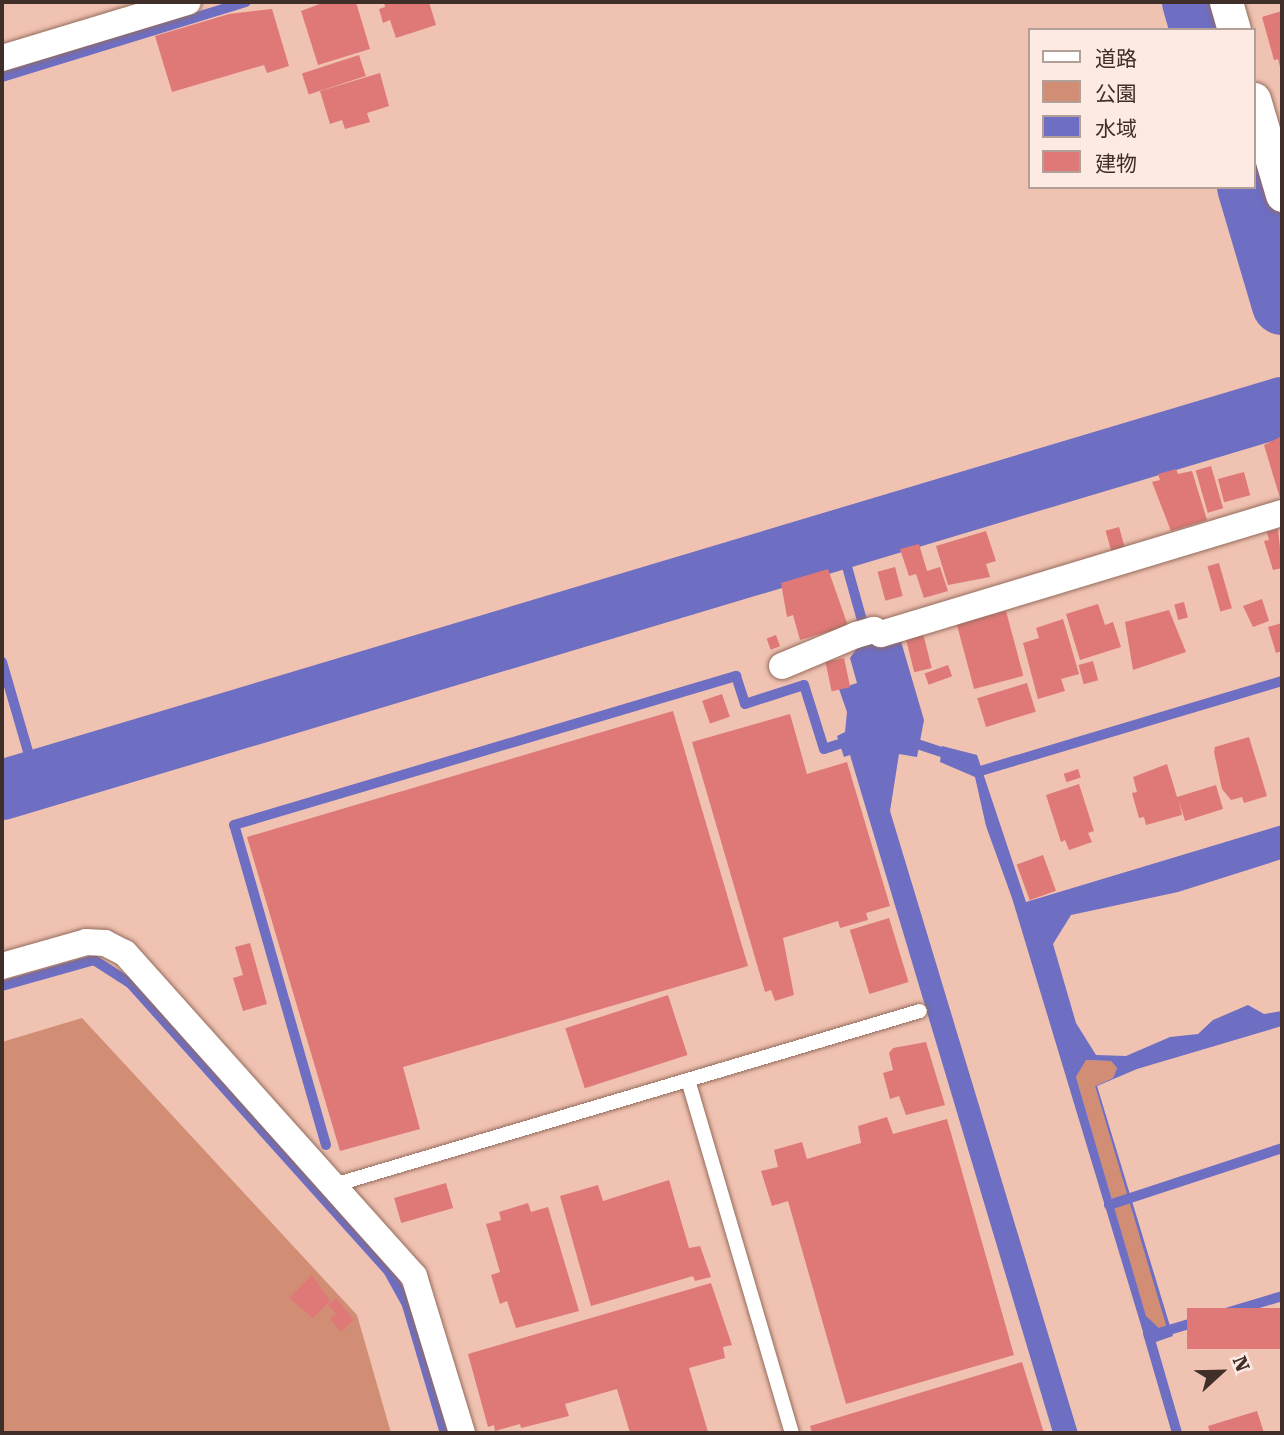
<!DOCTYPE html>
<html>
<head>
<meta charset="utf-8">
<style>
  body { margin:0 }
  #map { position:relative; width:1284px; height:1435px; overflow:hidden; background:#f0c2b1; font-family:"Roboto Serif","Noto Sans JP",serif }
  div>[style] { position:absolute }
  .green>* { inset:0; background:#d18e75 }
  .water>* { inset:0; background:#6e6ec2 }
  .stream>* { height:10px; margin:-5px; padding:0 5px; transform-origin:5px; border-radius:5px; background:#6e6ec2 }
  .river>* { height:60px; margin:-30px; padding:0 30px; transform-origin:30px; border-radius:30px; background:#6e6ec2 }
  .building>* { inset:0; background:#df7978; transform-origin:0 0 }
  .roads { filter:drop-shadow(0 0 2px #946b5c) drop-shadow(0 0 2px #946b5c) }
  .service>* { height:14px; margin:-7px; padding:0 7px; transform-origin:7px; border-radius:7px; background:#fff }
  .minor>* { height:26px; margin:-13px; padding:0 13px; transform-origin:13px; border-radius:13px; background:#fff }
  .tertiary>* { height:33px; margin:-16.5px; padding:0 16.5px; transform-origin:16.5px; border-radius:16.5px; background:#fff }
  span { translate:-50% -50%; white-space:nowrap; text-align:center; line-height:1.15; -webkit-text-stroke:6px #fdeae3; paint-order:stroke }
  .frame { position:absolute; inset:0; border:4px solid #402e28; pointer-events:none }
  .legend { position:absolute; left:1028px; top:28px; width:228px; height:161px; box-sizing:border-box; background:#fdeae3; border:2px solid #b19f98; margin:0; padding:9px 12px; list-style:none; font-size:21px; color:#402e28 }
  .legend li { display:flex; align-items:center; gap:14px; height:35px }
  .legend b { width:35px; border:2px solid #b19f98 }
  .north { position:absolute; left:1186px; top:1337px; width:70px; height:70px; -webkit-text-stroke:5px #fdeae3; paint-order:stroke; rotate:68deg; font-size:19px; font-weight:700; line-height:28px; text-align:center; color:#402e28 }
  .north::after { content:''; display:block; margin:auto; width:24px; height:32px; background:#402e28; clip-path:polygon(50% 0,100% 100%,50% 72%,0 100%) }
</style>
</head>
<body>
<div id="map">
  <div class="green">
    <i style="clip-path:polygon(82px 1018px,357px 1315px,391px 1433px,2px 1433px,2px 1042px)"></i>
    <i style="clip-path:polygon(1085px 1060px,1111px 1061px,1117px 1068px,1113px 1078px,1095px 1086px,1168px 1328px,1160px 1329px,1146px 1317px,1076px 1077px)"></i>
  </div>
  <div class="water">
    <i style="clip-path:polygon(900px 638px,924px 720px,917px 757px,899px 754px,890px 811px,1078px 1433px,1053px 1433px,850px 755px,844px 757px,837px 736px,845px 732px,847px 712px,839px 689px,857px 683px,850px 658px,862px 641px)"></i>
    <i style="clip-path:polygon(evenodd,942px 746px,977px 755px,1026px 902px,1282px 825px,1282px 859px,1178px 892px,1071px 915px,1053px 944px,1076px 1023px,1096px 1055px,1126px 1056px,1170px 1037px,1198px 1034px,1213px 1020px,1248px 1005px,1264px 1014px,1282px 1011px,1282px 1026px,1137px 1069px,1097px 1086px,1173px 1336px,1147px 1345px,1012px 898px,986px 826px,975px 777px,940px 762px,942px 746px,1086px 1060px,1111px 1061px,1117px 1068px,1113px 1078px,1095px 1086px,1167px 1328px,1160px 1329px,1146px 1316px,1076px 1077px,1086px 1060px)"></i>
  </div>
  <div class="stream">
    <i style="left:2px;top:77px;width:255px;rotate:-17.1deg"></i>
    <i style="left:839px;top:538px;width:97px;rotate:74.4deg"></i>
    <i style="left:2px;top:662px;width:122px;rotate:73.8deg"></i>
    <i style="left:908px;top:741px;width:48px;rotate:18.1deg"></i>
    <i style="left:977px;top:772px;width:318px;rotate:-16.6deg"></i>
    <i style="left:2px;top:986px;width:96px;rotate:-15.8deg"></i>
    <i style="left:94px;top:960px;width:43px;rotate:32.6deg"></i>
    <i style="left:130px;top:983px;width:388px;rotate:48.1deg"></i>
    <i style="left:389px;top:1272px;width:38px;rotate:61deg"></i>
    <i style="left:407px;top:1305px;width:134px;rotate:73.5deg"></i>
    <i style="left:326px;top:1145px;width:333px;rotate:-106deg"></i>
    <i style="left:234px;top:825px;width:524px;rotate:-16.53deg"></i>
    <i style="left:736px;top:676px;width:29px;rotate:72deg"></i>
    <i style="left:745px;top:704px;width:62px;rotate:-17.9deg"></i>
    <i style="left:804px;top:685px;width:67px;rotate:72.6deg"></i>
    <i style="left:824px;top:749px;width:29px;rotate:-18deg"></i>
    <i style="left:1109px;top:1205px;width:182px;rotate:-18.2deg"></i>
    <i style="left:1148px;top:1333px;width:104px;rotate:73.8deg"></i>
    <i style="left:1159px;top:1333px;width:128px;rotate:-16.7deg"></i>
  </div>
  <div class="river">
    <i style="left:1192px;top:2px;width:29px;rotate:74deg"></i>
    <i style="left:1247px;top:187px;width:123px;rotate:73.5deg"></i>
    <i style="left:2px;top:790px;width:1336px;rotate:-16.66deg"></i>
  </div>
  <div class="building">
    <i style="clip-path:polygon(325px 2px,356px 2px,370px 49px,318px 65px,301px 11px)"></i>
    <i style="clip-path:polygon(384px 2px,429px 2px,436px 25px,396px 38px,390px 20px,383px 23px,379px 9px,385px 7px)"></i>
    <i style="clip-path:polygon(272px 9px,289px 66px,267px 73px,264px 65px,172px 92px,155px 36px,229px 14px)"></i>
    <i style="clip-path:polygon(1282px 11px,1282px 70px,1281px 71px,1278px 59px,1274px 60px,1262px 17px)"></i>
    <i style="left:359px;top:55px;width:22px;height:60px;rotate:72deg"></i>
    <i style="clip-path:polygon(380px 73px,389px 106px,367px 113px,370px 122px,345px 129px,342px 120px,330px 124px,320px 91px)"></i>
    <i style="clip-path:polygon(1282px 436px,1282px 497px,1280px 498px,1264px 445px)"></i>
    <i style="left:1211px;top:466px;width:44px;height:16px;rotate:74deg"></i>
    <i style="clip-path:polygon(1176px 469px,1178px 474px,1192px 471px,1207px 520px,1171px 531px,1152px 482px,1160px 480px,1158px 474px)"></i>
    <i style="left:1244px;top:472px;width:24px;height:27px;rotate:75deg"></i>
    <i style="left:1119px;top:527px;width:22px;height:14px;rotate:74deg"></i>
    <i style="clip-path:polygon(1278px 529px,1282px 568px,1273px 570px,1264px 541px,1269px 540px,1267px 532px)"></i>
    <i style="clip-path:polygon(986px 531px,996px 561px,986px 564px,990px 577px,948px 585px,936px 546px)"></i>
    <i style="clip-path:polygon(919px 544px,927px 571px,940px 567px,948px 591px,924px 598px,916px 574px,909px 576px,900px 549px)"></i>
    <i style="left:1219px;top:563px;width:47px;height:12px;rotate:74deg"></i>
    <i style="left:895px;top:567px;width:30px;height:18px;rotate:75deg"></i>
    <i style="clip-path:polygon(828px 569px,848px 626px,800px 640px,793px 615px,787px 617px,781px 583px)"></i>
    <i style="clip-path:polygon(1262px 599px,1269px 621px,1253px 627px,1243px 606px)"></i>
    <i style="left:1184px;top:602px;width:16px;height:10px;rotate:76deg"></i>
    <i style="clip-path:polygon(1098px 604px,1105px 625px,1113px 622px,1121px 647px,1080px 660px,1066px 614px)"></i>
    <i style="clip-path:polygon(1169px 610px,1186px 652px,1133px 670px,1125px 622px)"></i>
    <i style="left:1006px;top:611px;width:67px;height:51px;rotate:75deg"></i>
    <i style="clip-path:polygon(1063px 619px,1079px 674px,1061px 679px,1065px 691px,1038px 699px,1023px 643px,1039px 638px,1036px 628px)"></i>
    <i style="clip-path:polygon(1282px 623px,1282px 651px,1276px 653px,1268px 627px)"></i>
    <i style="left:923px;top:633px;width:36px;height:18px;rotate:76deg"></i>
    <i style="left:776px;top:635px;width:12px;height:10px;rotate:70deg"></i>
    <i style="left:844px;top:658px;width:30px;height:19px;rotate:78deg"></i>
    <i style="left:1093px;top:661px;width:20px;height:15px;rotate:75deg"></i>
    <i style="left:948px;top:665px;width:12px;height:25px;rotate:70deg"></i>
    <i style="left:1027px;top:683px;width:30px;height:52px;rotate:73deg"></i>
    <i style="left:722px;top:694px;width:24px;height:21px;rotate:71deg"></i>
    <i style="clip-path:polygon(673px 711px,748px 966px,403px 1067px,420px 1129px,340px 1151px,247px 837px)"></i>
    <i style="clip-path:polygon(790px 714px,807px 774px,847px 762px,890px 906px,866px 913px,868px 920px,840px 928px,838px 921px,783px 938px,794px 995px,775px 1001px,771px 990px,765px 992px,692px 742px)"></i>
    <i style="clip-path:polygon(1249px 737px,1267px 796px,1244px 803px,1242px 797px,1231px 800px,1222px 789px,1214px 752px,1215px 747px)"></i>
    <i style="clip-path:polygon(1167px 764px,1177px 797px,1216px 785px,1223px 809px,1185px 821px,1179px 801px,1182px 815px,1146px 825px,1144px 817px,1139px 818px,1132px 793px,1137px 792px,1133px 777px)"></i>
    <i style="left:1078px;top:769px;width:9px;height:15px;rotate:72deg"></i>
    <i style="clip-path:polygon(1079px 784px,1094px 831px,1088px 833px,1092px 842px,1069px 850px,1065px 840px,1061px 842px,1046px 795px)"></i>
    <i style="left:1043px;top:855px;width:38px;height:28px;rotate:70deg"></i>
    <i style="left:889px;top:918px;width:67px;height:41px;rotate:73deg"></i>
    <i style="clip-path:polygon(250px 943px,267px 1004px,243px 1011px,233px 978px,243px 975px,235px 947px)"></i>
    <i style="left:668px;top:995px;width:63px;height:108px;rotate:72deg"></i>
    <i style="clip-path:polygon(926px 1042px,945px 1105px,906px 1115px,899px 1096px,890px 1099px,883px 1073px,893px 1070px,889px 1053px,893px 1048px)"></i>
    <i style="clip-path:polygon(887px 1117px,893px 1134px,947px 1119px,1014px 1355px,846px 1404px,788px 1201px,772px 1206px,761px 1171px,778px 1167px,774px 1150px,802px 1142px,807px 1159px,861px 1143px,858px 1126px)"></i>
    <i style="clip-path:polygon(669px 1180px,689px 1248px,700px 1246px,711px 1277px,695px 1281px,693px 1276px,591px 1306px,560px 1196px,598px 1185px,603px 1201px)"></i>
    <i style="left:446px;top:1183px;width:26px;height:54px;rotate:74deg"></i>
    <i style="clip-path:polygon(528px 1203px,531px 1212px,548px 1207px,579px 1311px,516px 1328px,507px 1301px,500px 1304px,491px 1275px,500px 1272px,486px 1224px,501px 1220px,499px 1212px)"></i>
    <i style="clip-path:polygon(312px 1275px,330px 1301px,313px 1318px,289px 1298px)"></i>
    <i style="clip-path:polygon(711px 1283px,732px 1345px,723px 1347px,725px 1358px,689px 1368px,708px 1432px,630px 1433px,617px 1389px,565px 1404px,569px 1416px,521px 1428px,520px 1424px,495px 1431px,494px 1425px,488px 1427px,468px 1354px)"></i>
    <i style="clip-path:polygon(336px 1298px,354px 1320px,341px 1332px,330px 1319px,336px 1314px,328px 1305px)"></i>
    <i style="left:1282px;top:1308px;width:41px;height:95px;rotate:90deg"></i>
    <i style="clip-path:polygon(1022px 1362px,1044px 1433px,812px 1433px,810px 1426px)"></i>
    <i style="clip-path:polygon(1257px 1411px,1264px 1433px,1210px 1433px,1208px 1426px)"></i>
  </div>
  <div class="roads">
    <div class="service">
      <i style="left:688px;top:1080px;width:368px;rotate:73.6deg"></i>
      <i style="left:334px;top:1185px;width:611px;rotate:-16.54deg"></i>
    </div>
    <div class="minor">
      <i style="left:2px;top:58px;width:194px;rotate:-16.8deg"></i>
      <i style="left:782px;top:666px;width:80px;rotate:-22.7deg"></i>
      <i style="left:856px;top:635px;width:19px;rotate:-16deg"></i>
      <i style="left:874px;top:630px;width:8px;rotate:30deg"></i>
      <i style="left:881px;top:634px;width:419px;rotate:-16.8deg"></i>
      <i style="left:2px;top:966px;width:87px;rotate:-15.9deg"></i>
      <i style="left:86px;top:942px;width:19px;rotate:3deg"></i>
      <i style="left:105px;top:943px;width:22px;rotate:27deg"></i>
      <i style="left:125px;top:953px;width:433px;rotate:48.2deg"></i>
      <i style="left:414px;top:1276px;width:164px;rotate:73deg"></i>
    </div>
    <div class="tertiary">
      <i style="left:1226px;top:2px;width:29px;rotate:74deg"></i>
      <i style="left:1254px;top:99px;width:100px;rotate:73.7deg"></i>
    </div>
  </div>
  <div class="frame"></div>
  <ul class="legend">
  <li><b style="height:9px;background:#fff"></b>道路</li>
  <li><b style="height:19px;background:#d18e75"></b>公園</li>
  <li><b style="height:19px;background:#6e6ec2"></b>水域</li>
  <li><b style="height:19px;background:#df7978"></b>建物</li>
  </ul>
  <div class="north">N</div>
</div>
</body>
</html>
